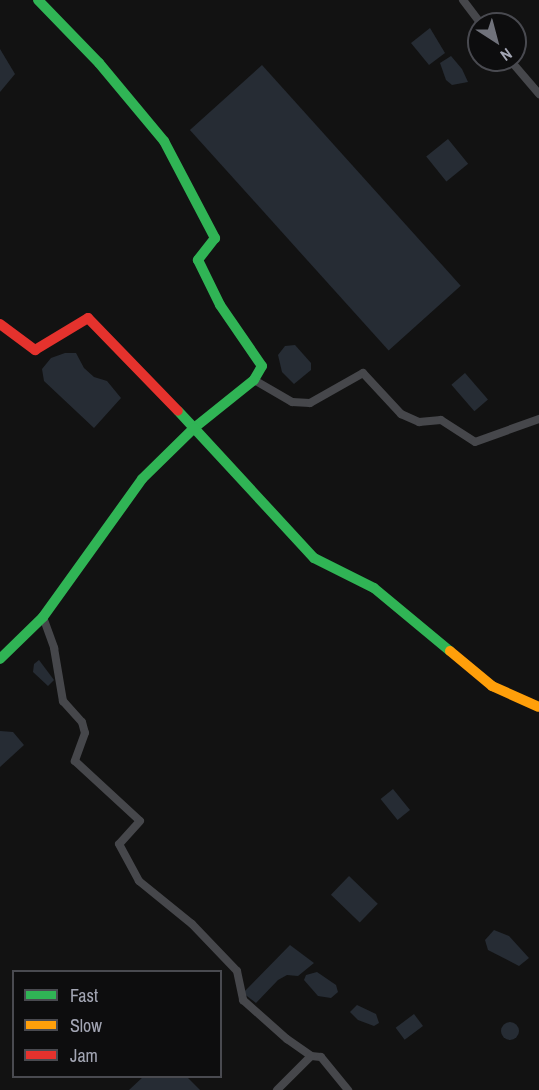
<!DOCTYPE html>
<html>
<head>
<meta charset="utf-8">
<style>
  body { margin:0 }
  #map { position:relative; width:539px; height:1090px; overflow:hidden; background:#121212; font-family:"Archivo Narrow",sans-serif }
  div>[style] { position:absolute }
  .water>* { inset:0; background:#262c34; transform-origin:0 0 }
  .round { border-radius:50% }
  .street>* { height:8px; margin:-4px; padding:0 4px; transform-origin:4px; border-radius:4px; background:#46474b }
  .fast>* { height:10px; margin:-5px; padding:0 5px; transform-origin:5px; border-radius:5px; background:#30b455 }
  .slow>* { height:10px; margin:-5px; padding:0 5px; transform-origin:5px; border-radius:5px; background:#ff9f0a }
  .jam>* { height:10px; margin:-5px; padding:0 5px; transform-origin:5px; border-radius:5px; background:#e5322d }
  span { translate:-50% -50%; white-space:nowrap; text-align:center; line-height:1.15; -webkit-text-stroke:4.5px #0d0d0e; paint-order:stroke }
  .legend { position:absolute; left:12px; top:970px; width:210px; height:108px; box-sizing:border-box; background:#0d0d0e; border:2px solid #494a50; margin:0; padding:8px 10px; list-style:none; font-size:18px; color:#a3a6b4 }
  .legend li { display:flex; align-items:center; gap:12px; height:30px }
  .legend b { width:30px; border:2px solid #494a50 }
  .north { position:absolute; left:467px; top:12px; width:60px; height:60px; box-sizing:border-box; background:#0d0d0e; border:2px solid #494a50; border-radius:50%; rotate:144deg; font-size:16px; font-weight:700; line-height:24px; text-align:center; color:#a3a6b4 }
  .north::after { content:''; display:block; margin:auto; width:21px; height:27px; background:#70727b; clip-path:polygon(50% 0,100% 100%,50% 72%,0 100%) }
</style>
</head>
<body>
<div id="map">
  <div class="water">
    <i style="clip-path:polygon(430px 28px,445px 53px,429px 65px,411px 43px)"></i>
    <i style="clip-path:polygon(0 49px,15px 74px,0 92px)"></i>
    <i style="clip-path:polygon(451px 56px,462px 69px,468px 82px,452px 85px,446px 80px,440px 63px)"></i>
    <i style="left:262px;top:65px;width:297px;height:97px;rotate:48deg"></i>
    <i style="left:448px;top:139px;width:32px;height:28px;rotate:51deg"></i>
    <i style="clip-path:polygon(295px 345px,311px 363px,311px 370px,294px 384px,282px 372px,278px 355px,285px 346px)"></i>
    <i style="clip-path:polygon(65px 353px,76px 353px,84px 368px,94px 377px,107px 381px,121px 398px,94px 428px,44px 381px,42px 369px,51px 358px)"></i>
    <i style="left:465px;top:373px;width:35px;height:18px;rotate:49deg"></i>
    <i style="clip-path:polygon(39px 660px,54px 680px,48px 686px,33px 672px,34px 664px)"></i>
    <i style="clip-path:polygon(0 731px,13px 732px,24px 745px,0 767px)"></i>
    <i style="left:393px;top:789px;width:27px;height:16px;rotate:51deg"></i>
    <i style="left:349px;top:876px;width:40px;height:26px;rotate:44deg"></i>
    <i style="clip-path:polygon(494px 930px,509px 936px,529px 958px,519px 966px,488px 950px,485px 940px)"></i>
    <i style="clip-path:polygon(290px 945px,314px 963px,298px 976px,287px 975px,278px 980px,256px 1003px,243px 993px)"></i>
    <i style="clip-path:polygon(317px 972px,336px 985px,338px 992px,331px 998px,318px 996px,304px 980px,306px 975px)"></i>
    <i style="clip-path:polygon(357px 1005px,376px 1014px,379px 1023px,374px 1026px,358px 1020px,350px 1012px)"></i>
    <i style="left:414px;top:1014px;width:15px;height:23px;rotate:53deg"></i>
    <i class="round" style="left:501px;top:1022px;width:18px;height:18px"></i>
    <i style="clip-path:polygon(144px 1076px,187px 1077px,200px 1090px,129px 1090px)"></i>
  </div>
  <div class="street">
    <i style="left:463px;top:0;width:30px;rotate:53deg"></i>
    <i style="left:510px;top:60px;width:45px;rotate:49.5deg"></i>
    <i style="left:254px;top:380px;width:44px;rotate:30.1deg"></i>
    <i style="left:292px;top:402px;width:18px;rotate:3deg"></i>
    <i style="left:310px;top:403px;width:61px;rotate:-29.5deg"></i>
    <i style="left:363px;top:373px;width:56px;rotate:47.2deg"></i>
    <i style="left:401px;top:414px;width:20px;rotate:24deg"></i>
    <i style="left:419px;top:422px;width:22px;rotate:-5deg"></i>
    <i style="left:441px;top:420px;width:40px;rotate:32.9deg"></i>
    <i style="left:475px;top:442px;width:68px;rotate:-19.8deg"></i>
    <i style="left:43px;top:617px;width:33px;rotate:70deg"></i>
    <i style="left:54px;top:648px;width:54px;rotate:80.4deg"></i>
    <i style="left:63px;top:701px;width:28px;rotate:48deg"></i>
    <i style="left:82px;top:722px;width:11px;rotate:75deg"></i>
    <i style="left:85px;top:733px;width:30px;rotate:110deg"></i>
    <i style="left:75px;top:761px;width:88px;rotate:42.7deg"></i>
    <i style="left:140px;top:821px;width:31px;rotate:132deg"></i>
    <i style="left:119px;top:844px;width:42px;rotate:61.6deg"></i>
    <i style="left:139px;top:881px;width:68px;rotate:39.1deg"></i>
    <i style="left:192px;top:924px;width:65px;rotate:46.2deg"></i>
    <i style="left:237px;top:971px;width:30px;rotate:78deg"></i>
    <i style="left:243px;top:1000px;width:59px;rotate:41.6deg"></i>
    <i style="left:287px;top:1039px;width:29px;rotate:35deg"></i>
    <i style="left:311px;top:1056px;width:10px;rotate:6deg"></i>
    <i style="left:321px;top:1057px;width:43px;rotate:50.7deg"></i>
    <i style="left:277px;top:1090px;width:48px;rotate:-45deg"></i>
  </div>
  <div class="fast">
    <i style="left:38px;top:0;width:88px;rotate:45.9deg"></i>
    <i style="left:99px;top:63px;width:102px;rotate:50.2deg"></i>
    <i style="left:164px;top:141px;width:110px;rotate:62.3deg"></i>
    <i style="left:215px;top:238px;width:28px;rotate:128deg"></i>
    <i style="left:198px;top:260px;width:50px;rotate:63.9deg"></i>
    <i style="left:220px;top:305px;width:74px;rotate:55.5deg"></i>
    <i style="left:262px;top:366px;width:16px;rotate:120deg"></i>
    <i style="left:254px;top:380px;width:77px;rotate:141.3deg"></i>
    <i style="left:194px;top:428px;width:23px;rotate:-133deg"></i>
    <i style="left:0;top:659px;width:60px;rotate:-44.3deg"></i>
    <i style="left:43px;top:617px;width:170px;rotate:-54.3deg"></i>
    <i style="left:142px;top:479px;width:73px;rotate:-44.4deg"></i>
    <i style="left:194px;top:428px;width:177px;rotate:47.3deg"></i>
    <i style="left:314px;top:558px;width:67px;rotate:26.6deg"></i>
    <i style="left:374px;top:588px;width:99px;rotate:39.7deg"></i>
  </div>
  <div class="slow">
    <i style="left:450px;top:651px;width:55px;rotate:39.8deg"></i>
    <i style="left:492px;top:686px;width:51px;rotate:24.1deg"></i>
  </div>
  <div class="jam">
    <i style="left:0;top:324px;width:44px;rotate:36.6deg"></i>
    <i style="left:35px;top:350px;width:62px;rotate:-31.1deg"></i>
    <i style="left:88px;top:318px;width:129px;rotate:45.9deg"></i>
  </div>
  <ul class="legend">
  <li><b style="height:8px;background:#30b455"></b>Fast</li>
  <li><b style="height:8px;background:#ff9f0a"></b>Slow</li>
  <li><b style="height:8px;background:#e5322d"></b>Jam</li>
  </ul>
  <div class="north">N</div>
</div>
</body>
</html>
